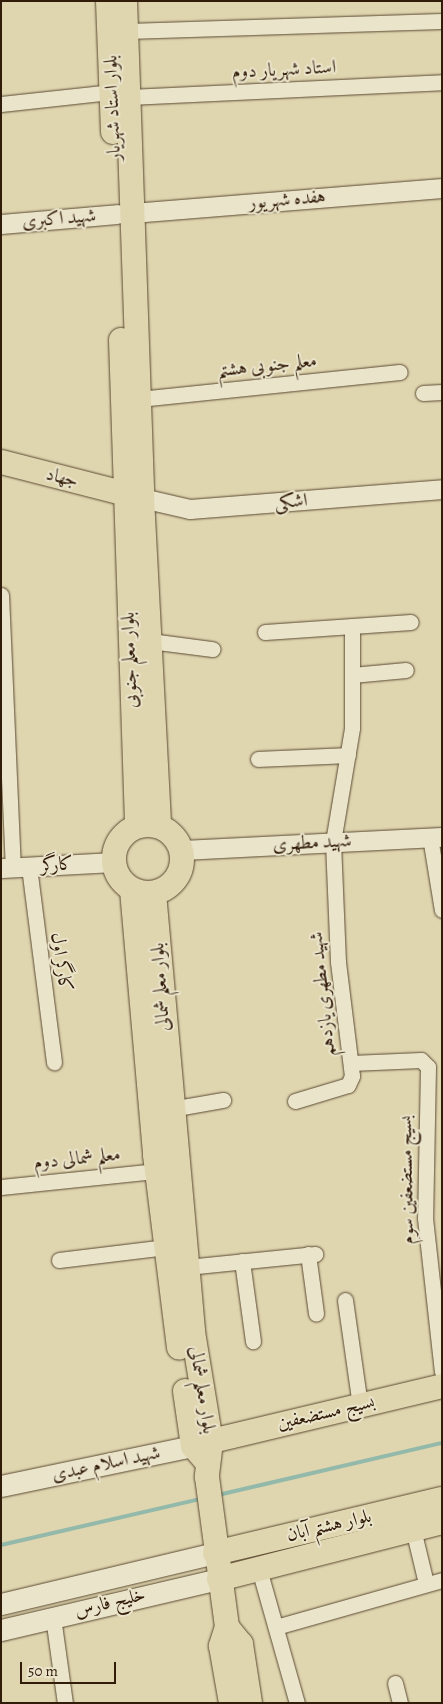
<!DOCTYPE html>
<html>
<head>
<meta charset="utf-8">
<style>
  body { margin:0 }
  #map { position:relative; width:443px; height:1704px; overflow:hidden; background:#dfd5af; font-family:Alegreya,Amiri,serif }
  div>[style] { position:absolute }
  .stream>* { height:4px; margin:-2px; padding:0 2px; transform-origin:2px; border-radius:2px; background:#93b9aa }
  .roads { filter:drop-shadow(0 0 1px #5c4a32) drop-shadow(0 0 1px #5c4a32) }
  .minor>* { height:15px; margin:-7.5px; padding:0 7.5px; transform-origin:7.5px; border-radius:7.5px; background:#eae4cb }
  .tertiary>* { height:19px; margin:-9.5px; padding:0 9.5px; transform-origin:9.5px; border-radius:9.5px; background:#eae4cb }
  .secondary>* { height:21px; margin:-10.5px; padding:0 10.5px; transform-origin:10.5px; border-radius:10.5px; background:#eae4cb }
  .primary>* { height:24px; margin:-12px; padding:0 12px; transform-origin:12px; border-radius:12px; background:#dfd5af }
  .primary>.ring { margin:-12px; padding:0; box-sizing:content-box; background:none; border:24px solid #dfd5af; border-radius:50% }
  span { translate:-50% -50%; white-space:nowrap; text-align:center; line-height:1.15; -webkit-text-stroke:4px #eae4cb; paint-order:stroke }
  .street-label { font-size:19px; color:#311b09 }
  .frame { position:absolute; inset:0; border:2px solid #311b09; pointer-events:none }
  .scale { position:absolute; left:20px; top:1662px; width:96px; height:22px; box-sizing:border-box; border:2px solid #311b09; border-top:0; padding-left:6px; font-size:15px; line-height:18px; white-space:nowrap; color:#311b09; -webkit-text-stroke:4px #eae4cb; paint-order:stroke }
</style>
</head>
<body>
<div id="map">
  <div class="stream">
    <i style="left:218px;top:1495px;width:230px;rotate:-13.1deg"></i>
    <i style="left:1px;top:1545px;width:205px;rotate:-13deg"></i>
  </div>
  <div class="roads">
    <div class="minor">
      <i style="left:127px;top:31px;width:315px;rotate:-1.8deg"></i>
      <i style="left:129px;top:97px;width:313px;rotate:-2.7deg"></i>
      <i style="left:1px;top:104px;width:112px;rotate:-6.2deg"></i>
      <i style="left:423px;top:393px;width:19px;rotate:-3deg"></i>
      <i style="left:139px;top:399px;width:262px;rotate:-5.9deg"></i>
      <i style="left:1px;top:595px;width:272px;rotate:87.5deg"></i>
      <i style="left:265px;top:632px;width:146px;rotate:-3.9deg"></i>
      <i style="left:150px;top:641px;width:63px;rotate:7.4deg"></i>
      <i style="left:352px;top:675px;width:54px;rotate:-5.3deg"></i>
      <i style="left:258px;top:759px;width:90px;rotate:-2.5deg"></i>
      <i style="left:430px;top:837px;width:74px;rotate:80.7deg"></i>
      <i style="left:29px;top:867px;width:197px;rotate:82.7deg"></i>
      <i style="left:351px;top:1063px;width:70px;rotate:-2.5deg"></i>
      <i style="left:421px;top:1060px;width:10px;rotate:45deg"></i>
      <i style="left:428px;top:1067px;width:151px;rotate:91.1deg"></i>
      <i style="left:425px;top:1218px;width:154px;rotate:83.7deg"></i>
      <i style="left:295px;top:1101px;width:55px;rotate:-16.8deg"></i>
      <i style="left:348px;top:1085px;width:10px;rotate:-66deg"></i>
      <i style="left:352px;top:1076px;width:115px;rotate:-97deg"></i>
      <i style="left:338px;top:962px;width:120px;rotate:-92.4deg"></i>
      <i style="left:333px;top:842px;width:116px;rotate:-80.5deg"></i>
      <i style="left:352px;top:728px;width:102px;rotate:-90deg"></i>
      <i style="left:171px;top:1109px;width:53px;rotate:-9.8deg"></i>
      <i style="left:1px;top:1187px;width:157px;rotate:-5.9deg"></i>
      <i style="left:308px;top:1254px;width:60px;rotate:82.3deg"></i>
      <i style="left:59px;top:1260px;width:108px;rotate:-6.9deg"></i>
      <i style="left:242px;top:1261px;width:81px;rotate:82.2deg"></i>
      <i style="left:187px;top:1267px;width:129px;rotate:-5.8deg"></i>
      <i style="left:345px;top:1300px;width:106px;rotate:81.9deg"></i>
      <i style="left:413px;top:1529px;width:56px;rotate:76.5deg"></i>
      <i style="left:259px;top:1569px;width:139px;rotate:74.2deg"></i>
      <i style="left:53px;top:1617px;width:87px;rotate:82.1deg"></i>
      <i style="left:276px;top:1627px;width:173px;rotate:-15.8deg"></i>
      <i style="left:395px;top:1683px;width:21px;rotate:76deg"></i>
    </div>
    <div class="tertiary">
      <i style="left:132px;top:213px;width:311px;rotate:-4.6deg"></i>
      <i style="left:1px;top:224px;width:116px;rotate:-4.9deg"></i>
      <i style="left:142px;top:498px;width:49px;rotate:12.9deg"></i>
      <i style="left:190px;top:509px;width:253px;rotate:-4.5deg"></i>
      <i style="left:182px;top:850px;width:260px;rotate:-2.9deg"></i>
      <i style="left:1px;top:868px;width:113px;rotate:-3deg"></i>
    </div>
    <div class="secondary">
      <i style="left:1px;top:1486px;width:196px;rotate:-11.8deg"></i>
      <i style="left:1px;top:1604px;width:220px;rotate:-13.4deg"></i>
      <i style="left:1px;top:1630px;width:224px;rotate:-13.2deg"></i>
    </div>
    <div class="primary">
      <i style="left:108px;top:1px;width:131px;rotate:87.8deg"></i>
      <i style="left:125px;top:1px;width:497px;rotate:88deg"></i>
      <i style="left:142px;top:498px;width:328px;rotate:87deg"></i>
      <i style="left:121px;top:340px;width:486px;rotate:88.1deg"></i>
      <i style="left:1px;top:462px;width:141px;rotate:14.3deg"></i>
      <i class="ring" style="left:114px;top:825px;width:44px;height:44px"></i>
      <i style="left:132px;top:890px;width:266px;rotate:85deg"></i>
      <i style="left:155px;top:1155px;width:194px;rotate:82.9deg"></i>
      <i style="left:154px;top:893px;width:441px;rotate:84.9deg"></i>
      <i style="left:193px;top:1332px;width:111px;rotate:80.7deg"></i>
      <i style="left:211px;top:1442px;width:35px;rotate:97deg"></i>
      <i style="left:207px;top:1477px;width:151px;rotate:82.4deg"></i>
      <i style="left:227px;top:1627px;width:20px;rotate:108deg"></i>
      <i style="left:221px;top:1646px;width:58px;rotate:80deg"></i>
      <i style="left:185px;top:1391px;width:56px;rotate:81.7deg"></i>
      <i style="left:193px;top:1446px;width:18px;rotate:49deg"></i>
      <i style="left:195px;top:1445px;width:254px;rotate:-13.4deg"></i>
      <i style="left:215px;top:1553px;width:233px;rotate:-13.4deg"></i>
      <i style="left:219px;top:1579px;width:230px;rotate:-14.3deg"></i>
      <i style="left:227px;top:1627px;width:22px;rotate:51deg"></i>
      <i style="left:241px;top:1644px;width:60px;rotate:81.3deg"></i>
    </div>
  </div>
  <div class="street-label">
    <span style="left:284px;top:70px;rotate:-3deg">استاد شهریار دوم</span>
    <span style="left:113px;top:108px;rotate:-92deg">بلوار استاد شهریار</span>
    <span style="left:287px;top:200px;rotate:-5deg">هفده شهریور</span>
    <span style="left:59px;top:219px;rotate:-5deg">شهید اکبری</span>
    <span style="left:267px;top:366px;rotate:-6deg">معلم جنوبی هشتم</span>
    <span style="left:62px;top:478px;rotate:14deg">جهاد</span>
    <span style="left:291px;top:502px;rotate:-5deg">اشکی</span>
    <span style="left:130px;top:660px;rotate:-92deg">بلوار معلم جنوبی</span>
    <span style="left:312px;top:843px;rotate:-3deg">شهید مطهری</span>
    <span style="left:57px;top:865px;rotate:-3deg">کارگر</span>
    <span style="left:61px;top:962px;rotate:82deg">کارگر اول</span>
    <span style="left:161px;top:987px;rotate:-94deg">بلوار معلم شمالی</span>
    <span style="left:323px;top:994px;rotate:-96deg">شهید مطهری یازدهم</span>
    <span style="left:77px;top:1159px;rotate:-6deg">معلم شمالی دوم</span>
    <span style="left:407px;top:1180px;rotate:-91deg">بسیج مستضعفین سوم</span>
    <span style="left:202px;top:1390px;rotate:81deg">بلوار معلم شمالی</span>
    <span style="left:326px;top:1413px;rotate:-13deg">بسیج مستضعفین</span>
    <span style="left:106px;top:1464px;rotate:-12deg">شهید اسلام عبدی</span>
    <span style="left:329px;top:1526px;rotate:-13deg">بلوار هشتم آبان</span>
    <span style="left:110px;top:1603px;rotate:-14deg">خلیج فارس</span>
  </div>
  <div class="frame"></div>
  <div class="scale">50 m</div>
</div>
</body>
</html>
